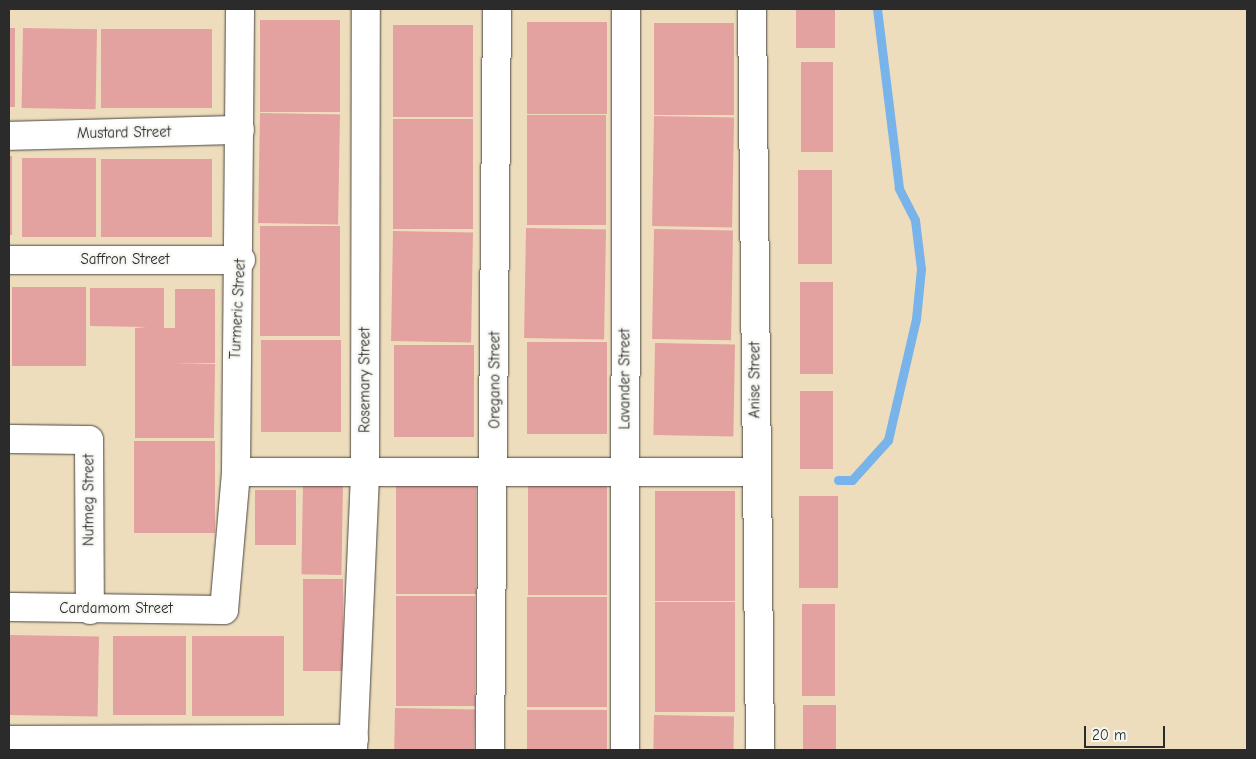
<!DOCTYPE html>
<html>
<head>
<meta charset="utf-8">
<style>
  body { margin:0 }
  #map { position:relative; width:1256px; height:759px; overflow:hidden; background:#eeddbc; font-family:"Comic Neue",sans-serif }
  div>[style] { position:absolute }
  .stream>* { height:9px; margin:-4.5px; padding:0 4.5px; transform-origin:4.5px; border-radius:4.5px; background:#78b3ea }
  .building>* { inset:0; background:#e3a19f; transform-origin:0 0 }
  .roads { filter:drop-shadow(0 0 1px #484641) drop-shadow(0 0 1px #484641) }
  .minor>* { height:28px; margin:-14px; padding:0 14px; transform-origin:14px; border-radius:14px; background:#fff }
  span { translate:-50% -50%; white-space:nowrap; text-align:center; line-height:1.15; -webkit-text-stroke:4.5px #f6f6f2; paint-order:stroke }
  .street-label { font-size:15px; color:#2b2b2b }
  .frame { position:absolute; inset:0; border:10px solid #2b2b2b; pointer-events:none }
  .scale { position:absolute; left:1084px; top:726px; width:81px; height:22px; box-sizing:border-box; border:2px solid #2b2b2b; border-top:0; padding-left:6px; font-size:15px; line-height:18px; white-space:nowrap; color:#2b2b2b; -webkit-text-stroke:4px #f6f6f2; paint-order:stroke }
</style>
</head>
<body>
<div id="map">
  <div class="stream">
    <i style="left:838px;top:480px;width:14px"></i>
    <i style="left:852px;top:480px;width:54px;rotate:-48deg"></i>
    <i style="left:888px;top:440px;width:124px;rotate:-77deg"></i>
    <i style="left:916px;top:319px;width:50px;rotate:-84.3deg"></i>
    <i style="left:921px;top:269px;width:49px;rotate:-97deg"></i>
    <i style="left:915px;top:220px;width:36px;rotate:-117deg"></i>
    <i style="left:899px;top:188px;width:180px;rotate:-97deg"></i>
  </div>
  <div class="building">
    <i style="left:796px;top:9px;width:39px;height:39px"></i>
    <i style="left:260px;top:20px;width:80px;height:92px"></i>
    <i style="left:527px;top:22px;width:80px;height:92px"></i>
    <i style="left:654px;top:23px;width:80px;height:92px"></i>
    <i style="left:393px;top:25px;width:80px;height:92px"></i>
    <i style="left:9px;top:28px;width:6px;height:79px"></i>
    <i style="left:23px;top:28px;width:74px;height:80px;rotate:1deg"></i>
    <i style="left:101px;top:29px;width:111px;height:79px"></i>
    <i style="left:801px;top:62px;width:32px;height:90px"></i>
    <i style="left:260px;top:113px;width:80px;height:110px;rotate:1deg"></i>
    <i style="left:527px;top:115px;width:79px;height:110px"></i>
    <i style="left:654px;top:116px;width:80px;height:110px;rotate:1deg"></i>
    <i style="left:393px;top:119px;width:80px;height:110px"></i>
    <i style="left:9px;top:156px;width:3px;height:79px"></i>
    <i style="left:22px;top:158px;width:74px;height:79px"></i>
    <i style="left:101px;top:159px;width:111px;height:78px"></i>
    <i style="left:798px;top:170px;width:34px;height:94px"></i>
    <i style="left:260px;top:226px;width:80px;height:110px"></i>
    <i style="left:526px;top:228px;width:80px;height:110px;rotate:1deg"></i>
    <i style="left:654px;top:229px;width:79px;height:110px;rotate:1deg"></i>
    <i style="left:393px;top:231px;width:80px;height:110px;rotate:1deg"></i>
    <i style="left:800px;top:282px;width:33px;height:92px"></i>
    <i style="left:12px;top:287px;width:74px;height:79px"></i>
    <i style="clip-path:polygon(90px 288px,164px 288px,164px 328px,175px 328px,175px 289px,215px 289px,215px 363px,174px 364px,215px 364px,214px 438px,135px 438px,135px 328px,147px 327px,90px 326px)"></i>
    <i style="left:261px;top:340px;width:80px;height:92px"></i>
    <i style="left:527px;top:342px;width:80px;height:92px"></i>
    <i style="left:655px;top:343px;width:80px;height:92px;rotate:1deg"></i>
    <i style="left:394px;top:345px;width:80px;height:92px"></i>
    <i style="left:800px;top:391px;width:33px;height:78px"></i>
    <i style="left:134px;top:441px;width:81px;height:92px"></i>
    <i style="left:343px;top:483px;width:92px;height:40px;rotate:91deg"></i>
    <i style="left:396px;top:484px;width:80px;height:110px"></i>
    <i style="left:528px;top:485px;width:79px;height:110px"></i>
    <i style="left:255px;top:490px;width:41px;height:55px"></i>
    <i style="left:655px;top:491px;width:80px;height:110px"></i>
    <i style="left:799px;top:496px;width:39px;height:92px"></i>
    <i style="left:343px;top:579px;width:92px;height:40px;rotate:90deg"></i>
    <i style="left:396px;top:596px;width:79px;height:110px"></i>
    <i style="left:527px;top:597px;width:80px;height:110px"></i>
    <i style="left:655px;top:602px;width:80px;height:110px"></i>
    <i style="left:802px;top:604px;width:33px;height:92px"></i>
    <i style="left:9px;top:635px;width:90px;height:80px;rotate:1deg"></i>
    <i style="left:113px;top:636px;width:73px;height:79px"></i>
    <i style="left:192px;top:636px;width:92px;height:80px"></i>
    <i style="left:803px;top:705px;width:33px;height:45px"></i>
    <i style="left:395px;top:708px;width:80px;height:42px;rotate:1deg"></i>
    <i style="left:527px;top:710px;width:80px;height:40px"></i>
    <i style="left:654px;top:715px;width:80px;height:35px;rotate:1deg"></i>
  </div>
  <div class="roads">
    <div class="minor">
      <i style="left:752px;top:9px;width:741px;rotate:89.38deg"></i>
      <i style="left:9px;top:136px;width:231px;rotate:-1.5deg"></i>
      <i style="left:9px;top:260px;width:232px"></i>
      <i style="left:9px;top:439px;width:80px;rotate:0.7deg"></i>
      <i style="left:89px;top:440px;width:170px;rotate:89.7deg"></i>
      <i style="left:236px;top:472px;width:520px"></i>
      <i style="left:9px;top:607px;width:215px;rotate:0.8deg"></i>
      <i style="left:224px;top:610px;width:139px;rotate:-85deg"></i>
      <i style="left:236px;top:472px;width:463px;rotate:-89.5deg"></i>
      <i style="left:9px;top:740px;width:345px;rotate:-0.2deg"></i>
      <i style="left:353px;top:750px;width:277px;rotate:-87.5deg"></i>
      <i style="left:365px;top:473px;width:464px;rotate:-89.9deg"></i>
      <i style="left:490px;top:750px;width:741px;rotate:-89.46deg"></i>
      <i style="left:625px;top:750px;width:741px;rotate:-89.92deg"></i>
    </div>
  </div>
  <div class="street-label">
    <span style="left:124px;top:133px;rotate:-1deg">Mustard Street</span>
    <span style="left:125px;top:260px">Saffron Street</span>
    <span style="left:238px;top:309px;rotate:-87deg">Turmeric Street</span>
    <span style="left:625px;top:379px;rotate:-90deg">Lavander Street</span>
    <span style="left:365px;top:380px;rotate:-90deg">Rosemary Street</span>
    <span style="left:495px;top:380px;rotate:-90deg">Oregano Street</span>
    <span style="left:755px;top:380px;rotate:-90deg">Anise Street</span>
    <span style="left:89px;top:500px;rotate:-90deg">Nutmeg Street</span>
    <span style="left:116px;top:609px">Cardamom Street</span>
  </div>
  <div class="frame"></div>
  <div class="scale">20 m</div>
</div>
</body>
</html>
